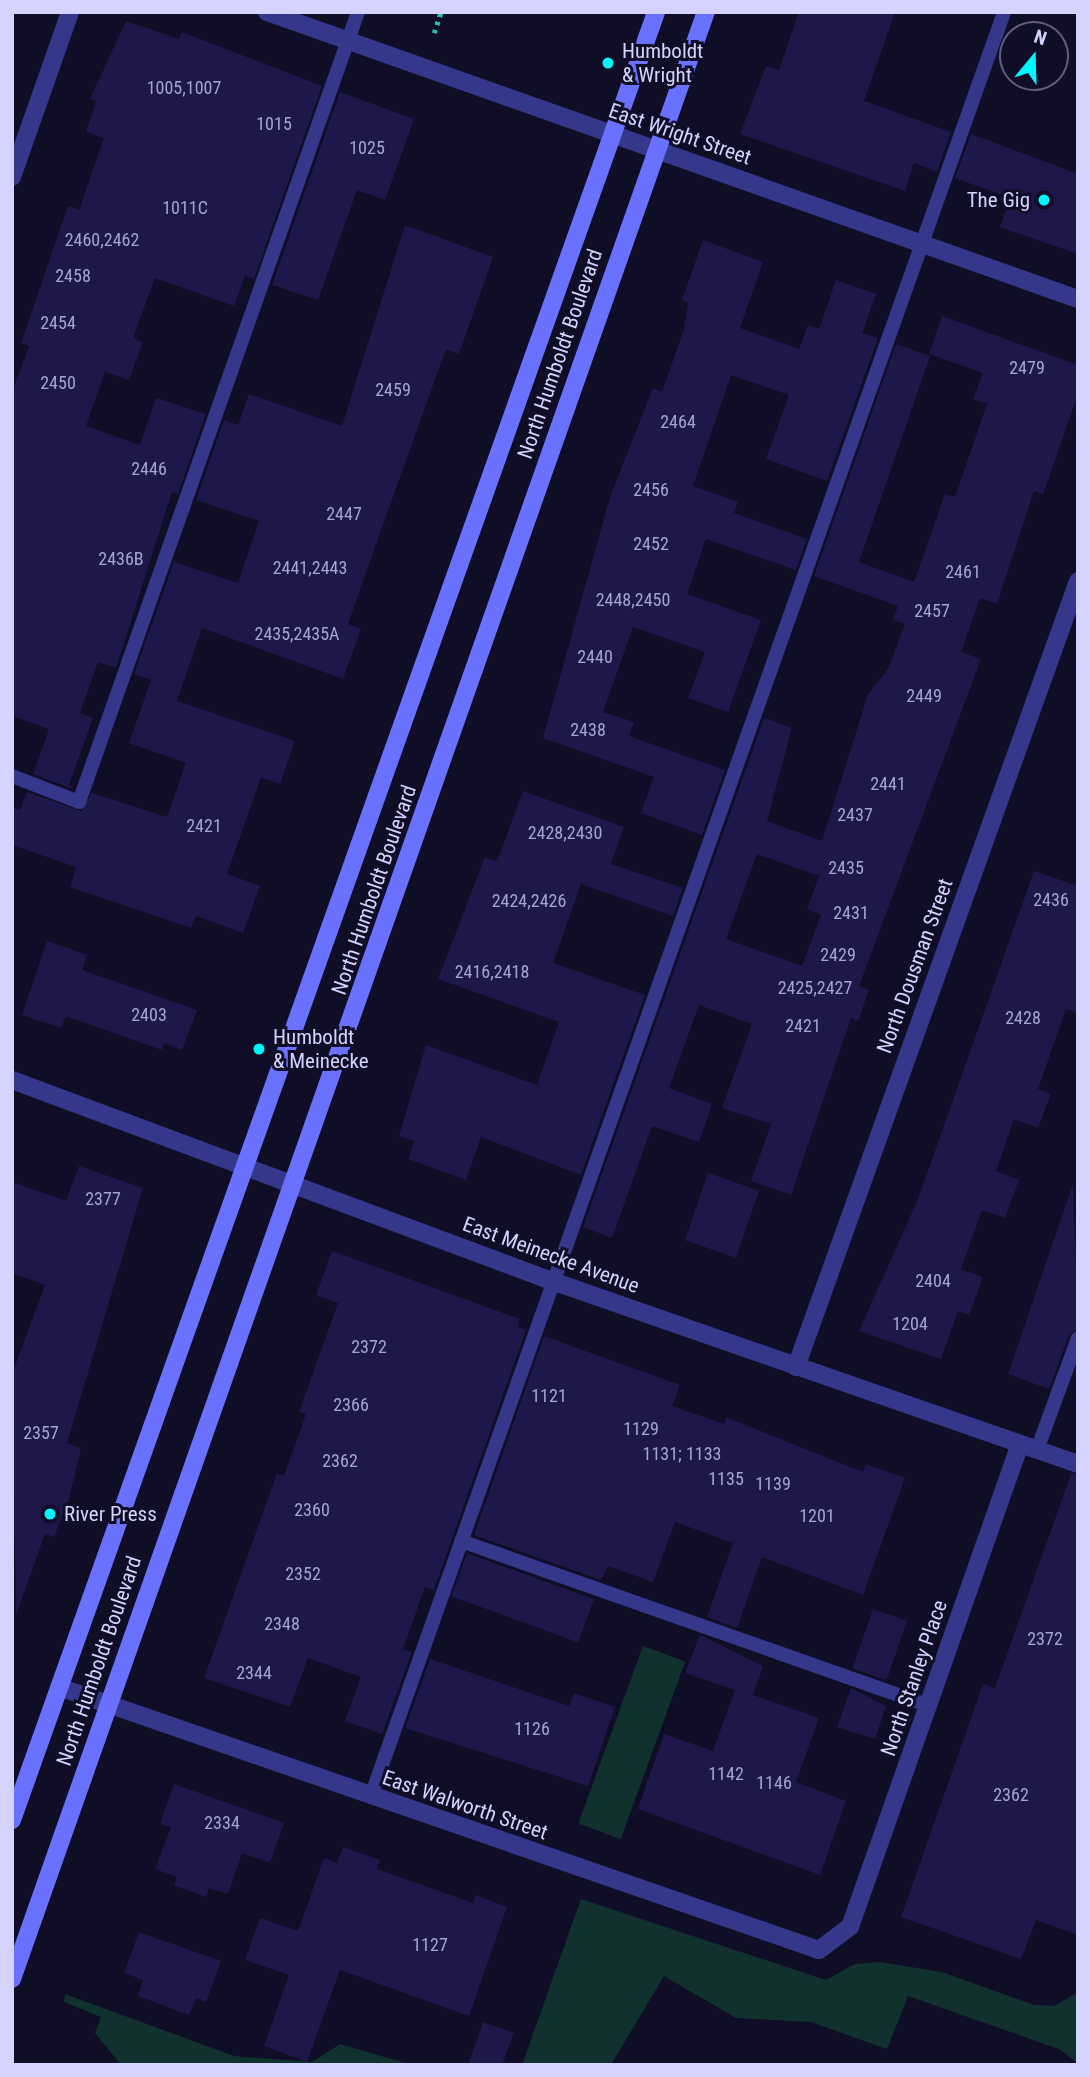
<!DOCTYPE html>
<html>
<head>
<meta charset="utf-8">
<style>
  body { margin:0 }
  #map { position:relative; width:1090px; height:2077px; overflow:hidden; background:#100d27; font-family:"Roboto Condensed",sans-serif }
  div>[style] { position:absolute }
  .green>* { inset:0; background:#10312e; transform-origin:0 0 }
  .building>* { inset:0; background:#1e1749; transform-origin:0 0 }
  .path>* { height:4.5px; margin-top:-2.25px; transform-origin:0; background:repeating-linear-gradient(90deg,#25c1ad 0 3.5px,transparent 0 8.5px) }
  .lane>* { height:14px; margin:-7px; padding:0 7px; transform-origin:7px; border-radius:7px; background:#34378a }
  .street>* { height:18px; margin:-9px; padding:0 9px; transform-origin:9px; border-radius:9px; background:#34378a }
  .secondary>* { height:18px; margin:-9px; padding:0 9px; transform-origin:9px; border-radius:9px; background:#6a71ff }
  .dots>* { width:19px; height:19px; translate:-50% -50%; box-sizing:border-box; border:4px solid #100d27; border-radius:50% }
  span { translate:-50% -50%; white-space:nowrap; text-align:center; line-height:1.15; -webkit-text-stroke:6px #100d27; paint-order:stroke }
  .number-label { font-size:18px; color:#a7a4d2 }
  .number-label span { -webkit-text-stroke-width:0 }
  .poi-label { font-size:21px; color:#d5d3ff }
  .left { translate:0 -50%; text-align:left }
  .right { translate:-100% -50%; text-align:right }
  .street-label { font-size:21px; color:#d5d3ff }
  .frame { position:absolute; inset:0; border:14px solid #d5d3ff; pointer-events:none }
  .north { position:absolute; left:999px; top:21px; width:70px; height:70px; box-sizing:border-box; background:#100d27; border:2px solid #5f5c7d; border-radius:50%; rotate:19deg; font-size:19px; font-weight:700; line-height:28px; text-align:center; color:#d5d3ff }
  .north::after { content:''; display:block; margin:auto; width:24px; height:32px; background:#00f6fe; clip-path:polygon(50% 0,100% 100%,50% 72%,0 100%) }
</style>
</head>
<body>
<div id="map">
  <div class="green">
    <i style="left:643px;top:1646px;width:45px;height:189px;rotate:20deg"></i>
    <i style="clip-path:polygon(581px 1899px,826px 1980px,855px 1964px,879px 1962px,942px 1972px,1034px 2005px,1054px 2006px,1078px 1992px,1078px 2063px,1059px 2049px,908px 1996px,887px 2049px,811px 2022px,736px 2018px,664px 1976px,611px 2065px,522px 2065px)"></i>
    <i style="clip-path:polygon(65px 1994px,234px 2056px,312px 2062px,340px 2044px,412px 2065px,121px 2065px,95px 2033px,101px 2017px,64px 2002px)"></i>
  </div>
  <div class="building">
    <i style="clip-path:polygon(799px 12px,895px 12px,864px 101px,951px 132px,937px 172px,914px 163px,905px 191px,740px 134px,766px 66px,779px 70px)"></i>
    <i style="clip-path:polygon(126px 21px,179px 39px,182px 32px,322px 86px,254px 279px,245px 276px,234px 306px,155px 278px,133px 338px,143px 342px,129px 380px,105px 372px,86px 426px,140px 445px,156px 398px,206px 414px,178px 494px,172px 492px,116px 668px,98px 662px,80px 713px,93px 718px,69px 785px,73px 789px,33px 774px,49px 729px,12px 716px,12px 392px,29px 346px,21px 343px,68px 206px,79px 210px,104px 138px,86px 132px,96px 101px,90px 99px)"></i>
    <i style="clip-path:polygon(340px 92px,414px 119px,385px 200px,357px 190px,318px 300px,272px 285px)"></i>
    <i style="clip-path:polygon(971px 134px,1078px 174px,1078px 254px,1000px 227px,1010px 198px,955px 178px)"></i>
    <i style="clip-path:polygon(405px 225px,493px 257px,459px 354px,446px 349px,375px 547px,348px 624px,361px 629px,343px 679px,202px 628px,177px 701px,295px 741px,280px 784px,261px 777px,227px 874px,260px 886px,243px 933px,196px 916px,191px 928px,70px 887px,76px 867px,12px 845px,12px 807px,20px 810px,27px 792px,81px 811px,92px 793px,167px 817px,186px 763px,129px 743px,151px 680px,134px 674px,174px 562px,238px 583px,259px 521px,196px 500px,224px 420px,238px 425px,249px 394px,342px 426px)"></i>
    <i style="clip-path:polygon(703px 240px,763px 262px,740px 328px,799px 349px,808px 325px,819px 329px,836px 280px,876px 294px,862px 333px,878px 338px,827px 481px,766px 459px,789px 395px,731px 375px,693px 486px,738px 502px,734px 513px,807px 539px,796px 570px,706px 539px,687px 594px,761px 620px,728px 712px,688px 698px,705px 652px,633px 627px,603px 712px,634px 722px,629px 736px,725px 770px,702px 835px,641px 813px,654px 777px,543px 738px,610px 497px,653px 388px,662px 392px,684px 329px,688px 303px,682px 300px)"></i>
    <i style="clip-path:polygon(evenodd,942px 316px,1078px 365px,1078px 394px,1043px 495px,1034px 491px,997px 604px,980px 598px,961px 652px,981px 659px,859px 986px,869px 990px,858px 1021px,851px 1018px,791px 1195px,751px 1181px,771px 1124px,722px 1108px,752px 1024px,699px 1005px,669px 1088px,712px 1104px,699px 1142px,652px 1126px,612px 1238px,583px 1227px,764px 718px,792px 728px,767px 821px,822px 841px,868px 694px,888px 669px,905px 624px,893px 620px,898px 606px,814px 576px,896px 344px,930px 356px,859px 562px,914px 582px,945px 494px,955px 497px,987px 404px,973px 399px,983px 373px,929px 354px,942px 316px,757px 854px,819px 876px,807px 909px,821px 915px,802px 966px,726px 939px,757px 854px)"></i>
    <i style="clip-path:polygon(523px 791px,624px 827px,611px 864px,683px 888px,673px 916px,581px 884px,553px 963px,645px 995px,581px 1175px,481px 1137px,466px 1180px,408px 1159px,414px 1141px,399px 1136px,426px 1045px,537px 1085px,559px 1022px,438px 979px,485px 857px,496px 861px,500px 854px)"></i>
    <i style="clip-path:polygon(1034px 871px,1078px 886px,1078px 1013px,1066px 1009px,1038px 1089px,1051px 1094px,1038px 1128px,1014px 1119px,996px 1171px,1019px 1180px,1005px 1218px,982px 1210px,961px 1269px,983px 1277px,969px 1315px,958px 1311px,941px 1359px,859px 1331px,918px 1199px)"></i>
    <i style="clip-path:polygon(47px 941px,87px 955px,82px 970px,197px 1010px,182px 1050px,164px 1043px,162px 1050px,66px 1016px,61px 1028px,22px 1015px)"></i>
    <i style="clip-path:polygon(79px 1166px,143px 1188px,67px 1443px,81px 1448px,69px 1499px,54px 1537px,45px 1534px,16px 1615px,12px 1374px,45px 1285px,12px 1273px,12px 1182px,66px 1201px)"></i>
    <i style="left:708px;top:1173px;width:54px;height:71px;rotate:19deg"></i>
    <i style="clip-path:polygon(1073px 1184px,1078px 1329px,1069px 1335px,1049px 1389px,1008px 1374px)"></i>
    <i style="clip-path:polygon(332px 1251px,520px 1319px,518px 1327px,526px 1330px,434px 1590px,425px 1587px,403px 1649px,412px 1652px,382px 1734px,345px 1721px,361px 1677px,308px 1658px,290px 1707px,204px 1678px,277px 1473px,284px 1476px,306px 1414px,299px 1412px,338px 1303px,316px 1295px)"></i>
    <i style="clip-path:polygon(544px 1336px,680px 1385px,672px 1406px,724px 1424px,726px 1417px,863px 1472px,866px 1464px,905px 1478px,863px 1595px,762px 1557px,737px 1628px,707px 1617px,733px 1543px,675px 1522px,653px 1582px,608px 1566px,601px 1580px,474px 1535px)"></i>
    <i style="clip-path:polygon(1071px 1474px,1078px 1475px,1078px 1935px,1036px 1920px,1021px 1959px,901px 1917px,983px 1684px,995px 1688px)"></i>
    <i style="left:467px;top:1553px;width:135px;height:46px;rotate:20deg"></i>
    <i style="left:873px;top:1609px;width:36px;height:63px;rotate:19deg"></i>
    <i style="clip-path:polygon(700px 1635px,763px 1666px,753px 1695px,819px 1718px,796px 1782px,846px 1801px,820px 1875px,638px 1809px,664px 1734px,713px 1751px,735px 1690px,685px 1673px)"></i>
    <i style="clip-path:polygon(430px 1659px,569px 1706px,574px 1693px,615px 1707px,588px 1786px,405px 1728px)"></i>
    <i style="clip-path:polygon(851px 1688px,886px 1706px,875px 1739px,837px 1727px)"></i>
    <i style="clip-path:polygon(174px 1784px,284px 1823px,270px 1863px,242px 1853px,228px 1894px,209px 1888px,206px 1897px,174px 1885px,177px 1877px,155px 1869px,171px 1827px,160px 1824px)"></i>
    <i style="clip-path:polygon(343px 1847px,380px 1860px,377px 1869px,473px 1903px,476px 1895px,507px 1907px,469px 2016px,340px 1970px,307px 2062px,264px 2046px,289px 1975px,245px 1960px,260px 1918px,298px 1931px,324px 1858px,337px 1863px)"></i>
    <i style="clip-path:polygon(139px 1932px,221px 1961px,206px 2002px,196px 1998px,189px 2015px,138px 1996px,143px 1980px,124px 1973px)"></i>
    <i style="clip-path:polygon(483px 2022px,514px 2033px,502px 2065px,468px 2065px)"></i>
  </div>
  <div class="path">
    <i style="left:434px;top:33px;width:22px;rotate:-72deg"></i>
  </div>
  <div class="lane">
    <i style="left:12px;top:776px;width:72px;rotate:21.2deg"></i>
    <i style="left:79px;top:802px;width:838px;rotate:-70.55deg"></i>
    <i style="left:1037px;top:1450px;width:119px;rotate:-69.9deg"></i>
    <i style="left:461px;top:1541px;width:495px;rotate:19.4deg"></i>
    <i style="left:371px;top:1796px;width:1893px;rotate:-70.46deg"></i>
  </div>
  <div class="street">
    <i style="left:267px;top:12px;width:860px;rotate:19.49deg"></i>
    <i style="left:12px;top:177px;width:175px;rotate:-70.6deg"></i>
    <i style="left:12px;top:1080px;width:576px;rotate:20.42deg"></i>
    <i style="left:552px;top:1281px;width:557px;rotate:19.18deg"></i>
    <i style="left:796px;top:1367px;width:835px;rotate:-70.26deg"></i>
    <i style="left:59px;top:1687px;width:804px;rotate:19.09deg"></i>
    <i style="left:819px;top:1950px;width:39px;rotate:-37deg"></i>
    <i style="left:850px;top:1927px;width:512px;rotate:-70.61deg"></i>
  </div>
  <div class="secondary">
    <i style="left:12px;top:1820px;width:1919px;rotate:-70.39deg"></i>
    <i style="left:12px;top:1979px;width:2086px;rotate:-70.57deg"></i>
  </div>
  <div class="dots">
    <i style="left:608px;top:63px;background:#00f6fe"></i>
    <i style="left:1044px;top:200px;background:#00f6fe"></i>
    <i style="left:259px;top:1049px;background:#00f6fe"></i>
    <i style="left:50px;top:1514px;background:#00f6fe"></i>
  </div>
  <div class="number-label">
    <span style="left:184px;top:88px">1005,1007</span>
    <span style="left:274px;top:124px">1015</span>
    <span style="left:367px;top:148px">1025</span>
    <span style="left:185px;top:208px">1011C</span>
    <span style="left:102px;top:240px">2460,2462</span>
    <span style="left:73px;top:276px">2458</span>
    <span style="left:58px;top:323px">2454</span>
    <span style="left:1027px;top:368px">2479</span>
    <span style="left:58px;top:383px">2450</span>
    <span style="left:393px;top:390px">2459</span>
    <span style="left:678px;top:422px">2464</span>
    <span style="left:149px;top:469px">2446</span>
    <span style="left:651px;top:490px">2456</span>
    <span style="left:344px;top:514px">2447</span>
    <span style="left:651px;top:544px">2452</span>
    <span style="left:121px;top:559px">2436B</span>
    <span style="left:310px;top:568px">2441,2443</span>
    <span style="left:963px;top:572px">2461</span>
    <span style="left:633px;top:600px">2448,2450</span>
    <span style="left:932px;top:611px">2457</span>
    <span style="left:297px;top:634px">2435,2435A</span>
    <span style="left:595px;top:657px">2440</span>
    <span style="left:924px;top:696px">2449</span>
    <span style="left:588px;top:730px">2438</span>
    <span style="left:888px;top:784px">2441</span>
    <span style="left:855px;top:815px">2437</span>
    <span style="left:204px;top:826px">2421</span>
    <span style="left:565px;top:833px">2428,2430</span>
    <span style="left:846px;top:868px">2435</span>
    <span style="left:1051px;top:900px">2436</span>
    <span style="left:529px;top:901px">2424,2426</span>
    <span style="left:851px;top:913px">2431</span>
    <span style="left:838px;top:955px">2429</span>
    <span style="left:492px;top:972px">2416,2418</span>
    <span style="left:815px;top:988px">2425,2427</span>
    <span style="left:149px;top:1015px">2403</span>
    <span style="left:1023px;top:1018px">2428</span>
    <span style="left:803px;top:1026px">2421</span>
    <span style="left:103px;top:1199px">2377</span>
    <span style="left:933px;top:1281px">2404</span>
    <span style="left:910px;top:1324px">1204</span>
    <span style="left:369px;top:1347px">2372</span>
    <span style="left:549px;top:1396px">1121</span>
    <span style="left:351px;top:1405px">2366</span>
    <span style="left:641px;top:1429px">1129</span>
    <span style="left:41px;top:1433px">2357</span>
    <span style="left:682px;top:1454px">1131; 1133</span>
    <span style="left:340px;top:1461px">2362</span>
    <span style="left:726px;top:1479px">1135</span>
    <span style="left:773px;top:1484px">1139</span>
    <span style="left:312px;top:1510px">2360</span>
    <span style="left:817px;top:1516px">1201</span>
    <span style="left:303px;top:1574px">2352</span>
    <span style="left:282px;top:1624px">2348</span>
    <span style="left:1045px;top:1639px">2372</span>
    <span style="left:254px;top:1673px">2344</span>
    <span style="left:532px;top:1729px">1126</span>
    <span style="left:726px;top:1774px">1142</span>
    <span style="left:774px;top:1783px">1146</span>
    <span style="left:1011px;top:1795px">2362</span>
    <span style="left:222px;top:1823px">2334</span>
    <span style="left:430px;top:1945px">1127</span>
  </div>
  <div class="poi-label">
    <span class="left" style="left:622px;top:63px">Humboldt<br>&amp; Wright</span>
    <span class="right" style="left:1030px;top:200px">The Gig</span>
    <span class="left" style="left:273px;top:1049px">Humboldt<br>&amp; Meinecke</span>
    <span class="left" style="left:64px;top:1514px">River Press</span>
  </div>
  <div class="street-label">
    <span style="left:680px;top:134px;rotate:19deg">East Wright Street</span>
    <span style="left:560px;top:354px;rotate:-71deg">North Humboldt Boulevard</span>
    <span style="left:374px;top:890px;rotate:-71deg">North Humboldt Boulevard</span>
    <span style="left:915px;top:966px;rotate:-70deg">North Dousman Street</span>
    <span style="left:551px;top:1255px;rotate:20deg">East Meinecke Avenue</span>
    <span style="left:99px;top:1661px;rotate:-71deg">North Humboldt Boulevard</span>
    <span style="left:914px;top:1678px;rotate:-71deg">North Stanley Place</span>
    <span style="left:465px;top:1805px;rotate:19deg">East Walworth Street</span>
  </div>
  <div class="frame"></div>
  <div class="north">N</div>
</div>
</body>
</html>
